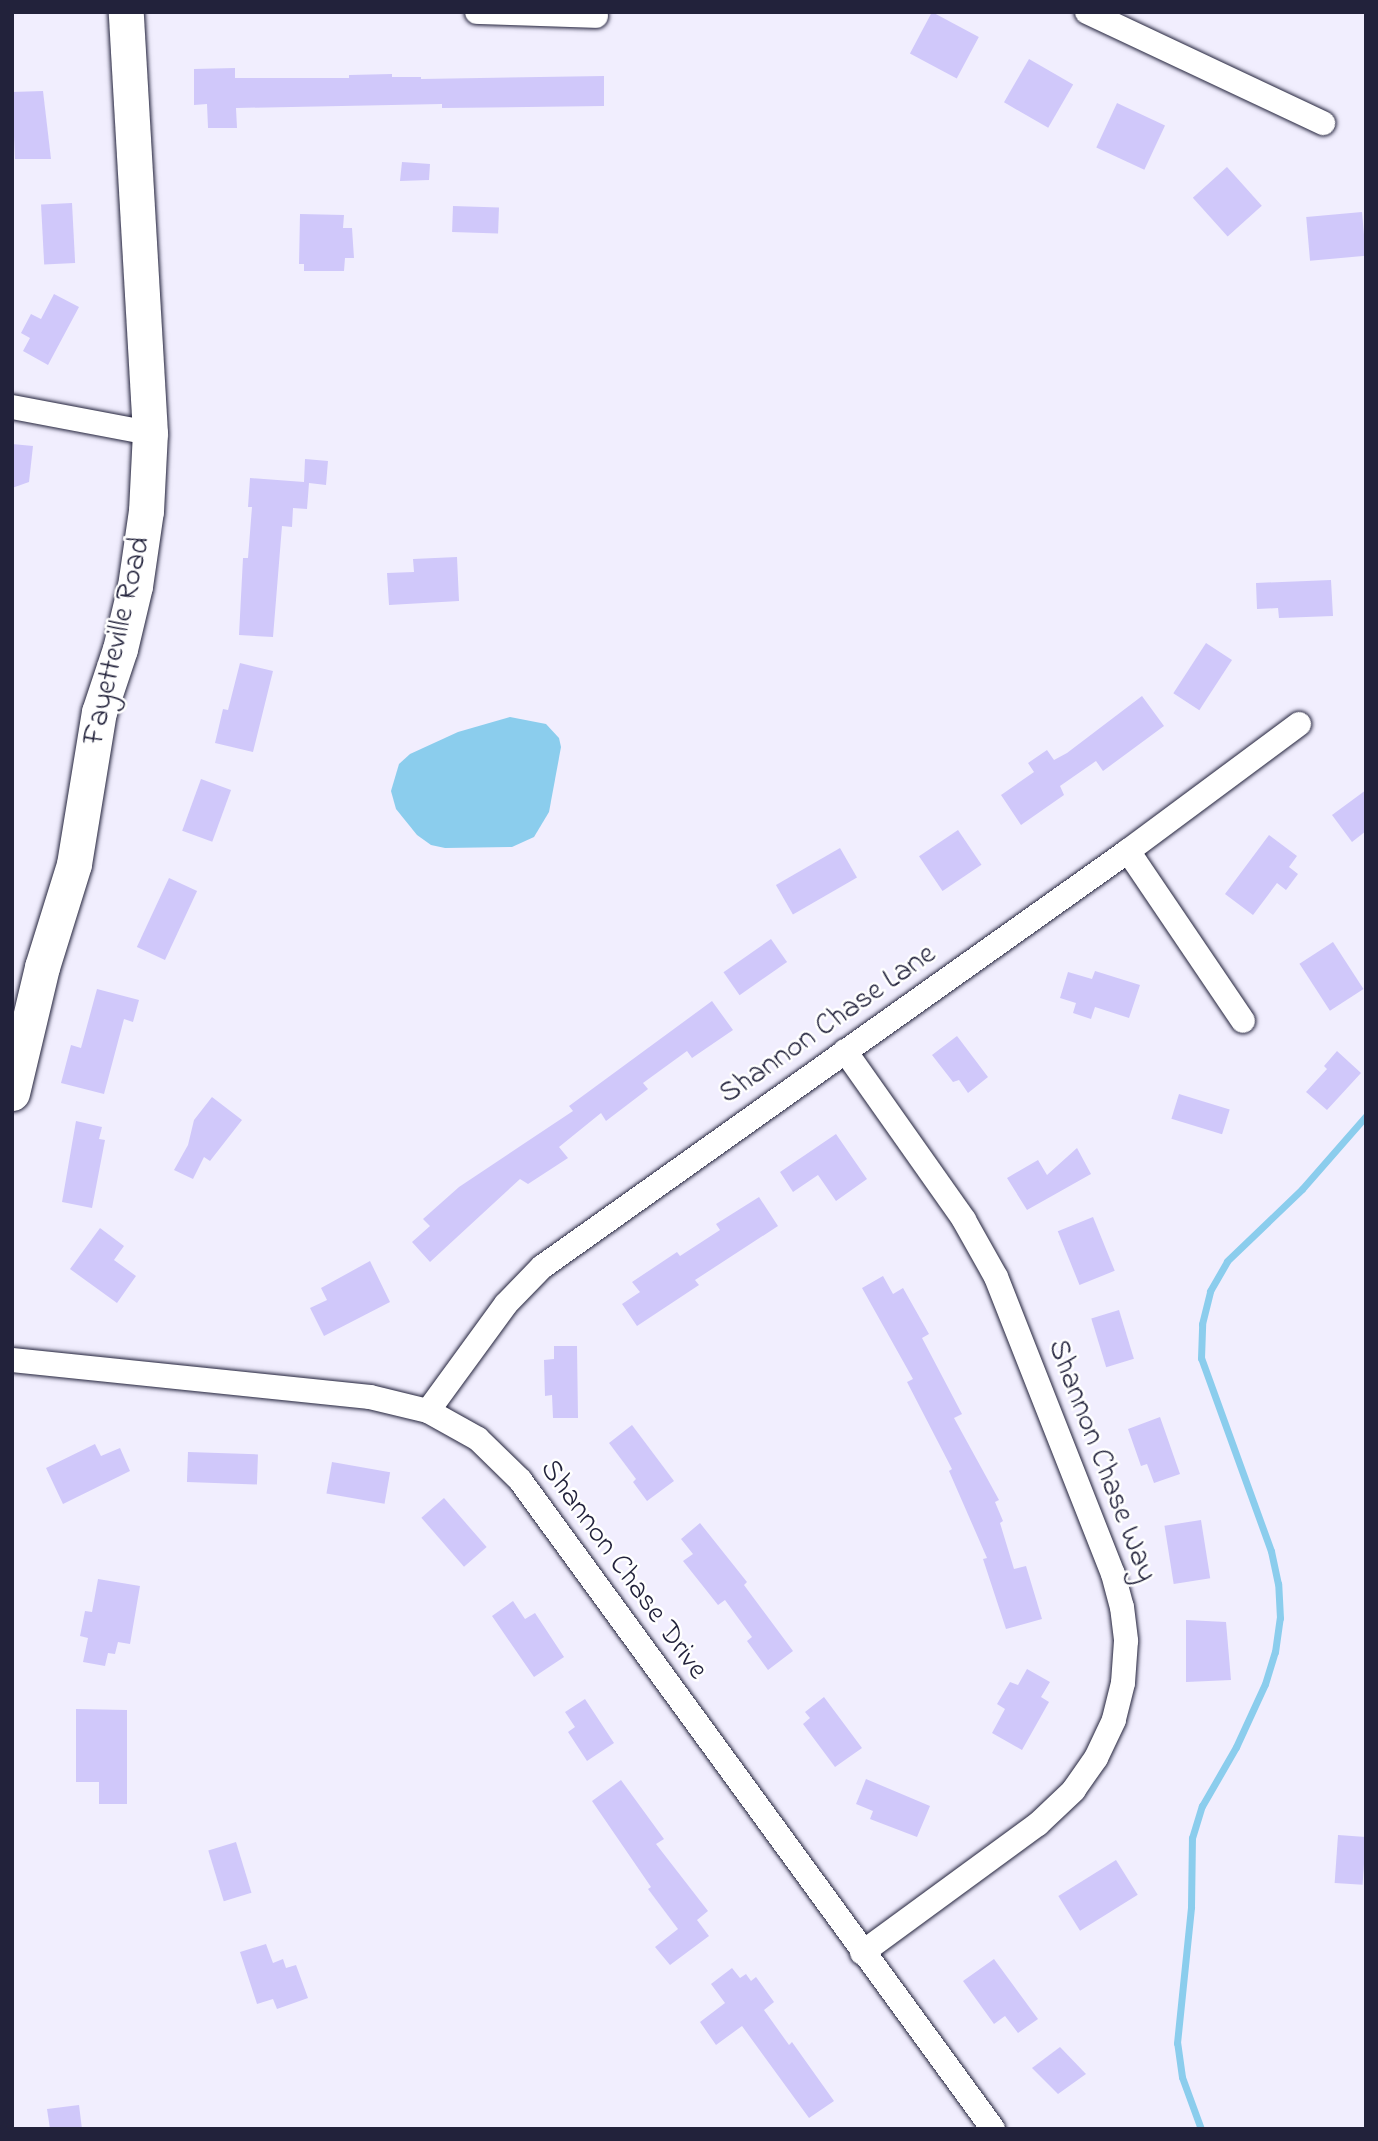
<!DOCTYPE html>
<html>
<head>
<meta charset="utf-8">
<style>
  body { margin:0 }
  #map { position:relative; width:1378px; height:2141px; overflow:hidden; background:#f1eefe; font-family:"Indie Flower",sans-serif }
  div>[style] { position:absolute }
  .water>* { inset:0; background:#8bcded }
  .stream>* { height:7px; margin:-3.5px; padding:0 3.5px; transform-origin:3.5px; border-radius:3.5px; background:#8bcded }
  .building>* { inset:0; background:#d0c8fa; transform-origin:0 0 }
  .roads { filter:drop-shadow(0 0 2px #22223b) drop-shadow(0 0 2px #22223b) }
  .street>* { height:24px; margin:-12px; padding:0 12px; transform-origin:12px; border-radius:12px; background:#fff }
  .secondary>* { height:35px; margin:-17.5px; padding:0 17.5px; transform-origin:17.5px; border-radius:17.5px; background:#fff }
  span { translate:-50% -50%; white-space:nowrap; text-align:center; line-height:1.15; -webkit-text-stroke:5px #fff; paint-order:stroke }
  .street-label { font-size:30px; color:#22223b }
  .frame { position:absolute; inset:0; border:14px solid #22223b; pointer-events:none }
</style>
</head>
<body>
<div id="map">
  <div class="water">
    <i style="clip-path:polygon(510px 717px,546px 724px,559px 738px,561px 747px,549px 812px,534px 837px,512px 847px,445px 848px,431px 845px,417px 835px,396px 809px,391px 791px,399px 764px,410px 754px,458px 732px)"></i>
  </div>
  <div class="stream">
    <i style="left:1201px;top:2129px;width:55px;rotate:-110.1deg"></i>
    <i style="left:1182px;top:2077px;width:34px;rotate:-98deg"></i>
    <i style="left:1177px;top:2043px;width:137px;rotate:-84.1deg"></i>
    <i style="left:1191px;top:1907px;width:69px;rotate:-89.2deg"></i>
    <i style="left:1192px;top:1838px;width:34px;rotate:-73deg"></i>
    <i style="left:1202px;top:1806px;width:68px;rotate:-60deg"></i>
    <i style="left:1236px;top:1747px;width:69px;rotate:-65.3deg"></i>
    <i style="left:1265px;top:1684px;width:34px;rotate:-73deg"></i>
    <i style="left:1275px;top:1652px;width:34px;rotate:-82deg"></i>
    <i style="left:1280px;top:1618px;width:34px;rotate:-93deg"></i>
    <i style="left:1278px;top:1584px;width:34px;rotate:-102deg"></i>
    <i style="left:1271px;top:1551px;width:205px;rotate:-109.9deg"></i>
    <i style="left:1201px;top:1358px;width:34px;rotate:-88deg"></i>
    <i style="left:1202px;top:1324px;width:34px;rotate:-76deg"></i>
    <i style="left:1210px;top:1291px;width:34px;rotate:-60deg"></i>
    <i style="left:1227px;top:1261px;width:104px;rotate:-43.8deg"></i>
    <i style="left:1302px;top:1189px;width:97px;rotate:-48.8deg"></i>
  </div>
  <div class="building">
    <i style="left:932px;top:12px;width:53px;height:47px;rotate:28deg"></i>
    <i style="left:1029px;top:59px;width:51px;height:50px;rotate:30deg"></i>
    <i style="clip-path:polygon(235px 68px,235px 78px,349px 78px,349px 75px,392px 74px,392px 77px,421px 77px,421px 79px,604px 76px,604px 106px,442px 108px,442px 104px,236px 108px,237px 128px,208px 128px,207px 104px,194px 105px,194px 69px)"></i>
    <i style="clip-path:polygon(43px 91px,51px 159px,15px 159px,12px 92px)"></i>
    <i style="left:1117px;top:103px;width:53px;height:49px;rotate:25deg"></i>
    <i style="clip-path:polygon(402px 162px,430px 164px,429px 180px,400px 181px)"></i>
    <i style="left:1227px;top:167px;width:52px;height:46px;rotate:48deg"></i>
    <i style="left:72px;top:203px;width:60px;height:31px;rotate:87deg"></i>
    <i style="left:453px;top:206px;width:46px;height:26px;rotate:2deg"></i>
    <i style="left:1362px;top:212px;width:44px;height:56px;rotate:85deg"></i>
    <i style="clip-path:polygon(300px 214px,344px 215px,343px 228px,352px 228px,354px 258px,345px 258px,344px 271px,304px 271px,304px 264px,299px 264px)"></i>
    <i style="clip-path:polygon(54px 294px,79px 307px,48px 365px,23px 351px,30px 338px,21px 333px,31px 314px,41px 319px)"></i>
    <i style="clip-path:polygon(12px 444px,33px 446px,29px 482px,12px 488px)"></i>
    <i style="clip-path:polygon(305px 459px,328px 461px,326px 485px,309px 483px,307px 509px,293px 508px,292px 527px,282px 526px,273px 637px,239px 635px,243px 558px,248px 558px,252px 507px,248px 507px,250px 478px,304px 482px)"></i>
    <i style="clip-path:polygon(457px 557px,459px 601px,389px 605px,387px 573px,414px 572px,413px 559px)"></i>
    <i style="clip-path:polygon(1331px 580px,1333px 616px,1279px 618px,1278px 608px,1257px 609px,1256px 583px)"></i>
    <i style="left:1206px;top:643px;width:31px;height:60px;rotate:33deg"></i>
    <i style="clip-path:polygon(240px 663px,273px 671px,253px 752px,215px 743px,223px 709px,228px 710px)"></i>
    <i style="clip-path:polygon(1142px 696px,1164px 726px,1103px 771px,1096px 761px,1060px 786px,1064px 795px,1021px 825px,1001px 795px,1034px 772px,1028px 763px,1047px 750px,1054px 760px,1067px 753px)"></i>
    <i style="left:201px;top:779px;width:32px;height:55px;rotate:20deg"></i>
    <i style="clip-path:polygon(1366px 790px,1366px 831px,1352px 842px,1332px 815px)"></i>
    <i style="left:958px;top:830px;width:42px;height:47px;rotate:56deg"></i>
    <i style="clip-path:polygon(1269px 835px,1297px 856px,1289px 867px,1298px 874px,1286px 890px,1277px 883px,1253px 915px,1225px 894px)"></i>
    <i style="left:840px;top:848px;width:34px;height:74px;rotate:60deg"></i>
    <i style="left:169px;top:878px;width:31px;height:76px;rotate:25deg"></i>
    <i style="left:771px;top:939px;width:28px;height:58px;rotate:55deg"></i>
    <i style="left:1333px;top:942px;width:56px;height:40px;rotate:57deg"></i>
    <i style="clip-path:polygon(1095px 971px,1140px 985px,1129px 1018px,1095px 1007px,1091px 1019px,1073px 1013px,1076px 1003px,1060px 998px,1068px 972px,1092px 979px)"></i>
    <i style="clip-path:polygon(97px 989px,139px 1000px,133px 1022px,124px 1019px,104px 1094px,61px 1083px,71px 1045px,81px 1048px)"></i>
    <i style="clip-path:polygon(712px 1001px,733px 1030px,692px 1058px,687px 1051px,643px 1083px,648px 1089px,606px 1121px,601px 1113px,559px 1147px,568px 1158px,528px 1184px,520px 1179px,430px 1262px,412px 1242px,430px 1226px,423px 1219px,459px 1187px,573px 1111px,569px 1106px)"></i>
    <i style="clip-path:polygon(957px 1036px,988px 1077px,968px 1093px,959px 1080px,953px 1082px,932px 1055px)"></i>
    <i style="clip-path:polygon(1337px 1051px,1361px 1073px,1327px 1110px,1306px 1092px,1327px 1069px,1324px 1066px)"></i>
    <i style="left:1179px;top:1094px;width:53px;height:26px;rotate:17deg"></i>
    <i style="clip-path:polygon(212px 1097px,242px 1120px,210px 1161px,204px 1157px,193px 1179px,174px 1170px,188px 1145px,194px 1120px)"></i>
    <i style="clip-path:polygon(76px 1121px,102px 1127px,99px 1139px,105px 1140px,92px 1208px,62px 1202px)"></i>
    <i style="clip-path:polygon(836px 1134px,867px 1179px,836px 1201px,818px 1175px,793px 1192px,780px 1172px)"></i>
    <i style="clip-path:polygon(1077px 1148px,1091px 1174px,1027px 1210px,1007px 1178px,1038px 1160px,1047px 1175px)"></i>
    <i style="clip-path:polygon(759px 1197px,778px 1226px,695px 1280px,699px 1285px,637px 1326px,622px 1304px,640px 1292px,632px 1282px,677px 1252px,680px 1256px,720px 1230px,716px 1224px)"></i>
    <i style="left:1093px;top:1217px;width:58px;height:38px;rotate:68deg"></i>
    <i style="clip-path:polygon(100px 1228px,124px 1246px,114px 1260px,136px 1276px,117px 1303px,70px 1269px)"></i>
    <i style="clip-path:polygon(370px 1261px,390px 1302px,324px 1336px,310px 1308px,327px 1300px,321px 1288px)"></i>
    <i style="clip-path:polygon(883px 1276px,893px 1294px,903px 1288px,929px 1334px,922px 1338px,962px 1414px,954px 1418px,999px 1500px,995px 1502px,1003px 1521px,1000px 1523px,1014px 1569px,1026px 1566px,1042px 1619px,1006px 1629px,983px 1559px,987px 1558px,949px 1471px,952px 1469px,907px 1382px,913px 1379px,862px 1288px)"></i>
    <i style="left:1119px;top:1310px;width:51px;height:29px;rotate:73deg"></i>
    <i style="clip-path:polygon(554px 1346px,577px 1346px,578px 1418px,553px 1418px,552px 1395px,545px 1396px,544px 1360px,554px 1359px)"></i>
    <i style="clip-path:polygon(1160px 1417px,1180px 1474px,1154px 1483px,1147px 1464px,1141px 1466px,1128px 1429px)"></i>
    <i style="clip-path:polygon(632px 1425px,674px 1481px,647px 1501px,633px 1482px,636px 1479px,609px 1443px)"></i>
    <i style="clip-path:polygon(95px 1444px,101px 1456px,120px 1448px,130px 1471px,63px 1504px,46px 1468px)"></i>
    <i style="left:188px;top:1452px;width:70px;height:30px;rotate:2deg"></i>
    <i style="left:332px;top:1462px;width:59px;height:32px;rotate:10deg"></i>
    <i style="left:444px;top:1498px;width:65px;height:30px;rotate:49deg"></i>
    <i style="left:1201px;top:1520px;width:59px;height:37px;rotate:81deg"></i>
    <i style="clip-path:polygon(700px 1523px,747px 1582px,744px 1585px,793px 1651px,768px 1670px,747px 1641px,752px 1637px,725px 1600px,718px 1605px,683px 1561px,693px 1554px,681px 1539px)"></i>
    <i style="clip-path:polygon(98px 1579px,140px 1586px,130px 1644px,118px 1642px,115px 1654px,108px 1653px,105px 1666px,83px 1662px,88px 1638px,80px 1636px,85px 1611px,92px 1612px)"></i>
    <i style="clip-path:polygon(513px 1601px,525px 1619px,535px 1613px,564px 1657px,534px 1677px,492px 1616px)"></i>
    <i style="clip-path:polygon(1186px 1620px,1226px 1622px,1231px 1680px,1186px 1682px)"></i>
    <i style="clip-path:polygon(1027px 1669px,1050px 1682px,1041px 1697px,1049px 1702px,1022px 1750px,992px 1733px,1005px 1709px,997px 1704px,1010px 1682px,1018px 1685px)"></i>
    <i style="clip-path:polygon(824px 1697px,862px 1748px,835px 1767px,803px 1724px,810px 1718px,805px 1712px)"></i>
    <i style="clip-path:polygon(585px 1699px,614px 1743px,587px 1761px,568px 1732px,575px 1727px,565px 1712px)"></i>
    <i style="clip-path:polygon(76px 1709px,127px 1710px,127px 1804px,99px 1804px,99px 1782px,76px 1782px)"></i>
    <i style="clip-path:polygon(866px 1779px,930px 1806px,917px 1837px,870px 1819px,873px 1811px,856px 1804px)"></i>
    <i style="clip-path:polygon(621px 1780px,664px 1839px,656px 1844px,708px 1911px,697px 1920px,709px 1936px,670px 1965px,655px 1947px,678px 1929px,648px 1889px,651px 1887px,592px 1801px)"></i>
    <i style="left:1338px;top:1835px;width:28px;height:48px;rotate:4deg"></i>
    <i style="left:236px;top:1842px;width:53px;height:29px;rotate:73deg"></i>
    <i style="left:1116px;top:1860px;width:41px;height:68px;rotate:58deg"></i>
    <i style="clip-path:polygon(266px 1944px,273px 1963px,283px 1959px,286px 1968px,296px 1965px,308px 1998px,277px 2009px,273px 1999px,257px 2004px,240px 1952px)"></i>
    <i style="clip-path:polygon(994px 1959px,1038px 2019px,1018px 2033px,1005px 2016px,994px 2024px,963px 1981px)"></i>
    <i style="clip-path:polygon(732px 1968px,740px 1978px,746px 1974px,751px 1981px,756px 1977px,774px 2002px,764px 2010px,789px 2045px,792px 2042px,834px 2101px,809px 2118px,742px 2026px,716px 2045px,700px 2022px,725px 2003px,711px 1984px)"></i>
    <i style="clip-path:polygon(1060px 2047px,1086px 2074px,1058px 2094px,1032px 2068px)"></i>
    <i style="clip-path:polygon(79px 2105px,82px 2129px,50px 2129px,47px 2109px)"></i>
  </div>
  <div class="roads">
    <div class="street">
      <i style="left:477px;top:12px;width:119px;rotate:1.9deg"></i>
      <i style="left:1087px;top:12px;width:261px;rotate:25.2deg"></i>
      <i style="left:12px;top:407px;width:140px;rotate:10.7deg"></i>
      <i style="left:1128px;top:851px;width:205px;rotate:55.9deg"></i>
      <i style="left:845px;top:1051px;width:207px;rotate:54.8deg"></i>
      <i style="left:964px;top:1220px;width:65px;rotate:60.7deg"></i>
      <i style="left:996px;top:1277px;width:319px;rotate:68.5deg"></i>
      <i style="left:1113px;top:1574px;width:34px;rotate:75deg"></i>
      <i style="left:1122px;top:1607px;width:34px;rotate:83deg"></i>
      <i style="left:1126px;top:1641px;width:42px;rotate:94.1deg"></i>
      <i style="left:1123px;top:1683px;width:38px;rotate:104deg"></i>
      <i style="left:1114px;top:1720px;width:42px;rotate:115.3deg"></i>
      <i style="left:1096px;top:1758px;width:39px;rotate:125deg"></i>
      <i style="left:1074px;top:1790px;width:50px;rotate:136.6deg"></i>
      <i style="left:1038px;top:1824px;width:218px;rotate:143.8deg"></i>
      <i style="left:12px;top:1360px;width:360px;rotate:5.9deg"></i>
      <i style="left:370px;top:1397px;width:60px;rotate:13.6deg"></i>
      <i style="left:428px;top:1411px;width:57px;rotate:29.2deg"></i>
      <i style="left:478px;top:1439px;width:59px;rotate:44.3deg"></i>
      <i style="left:520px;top:1480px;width:803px;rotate:53.91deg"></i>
      <i style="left:428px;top:1411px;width:132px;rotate:-53.9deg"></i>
      <i style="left:506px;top:1304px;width:52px;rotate:-45.8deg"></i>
      <i style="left:542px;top:1267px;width:719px;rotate:-35.37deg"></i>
      <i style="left:1128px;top:851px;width:213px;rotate:-36.6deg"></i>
    </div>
    <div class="secondary">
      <i style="left:12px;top:1093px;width:130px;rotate:-76.6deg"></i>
      <i style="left:42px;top:967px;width:108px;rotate:-72.7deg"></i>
      <i style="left:74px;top:864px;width:154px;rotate:-80.7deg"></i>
      <i style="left:99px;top:712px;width:66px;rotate:-71.6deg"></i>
      <i style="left:120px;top:649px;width:65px;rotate:-76.6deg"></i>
      <i style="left:135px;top:586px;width:76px;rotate:-81.7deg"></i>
      <i style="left:146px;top:511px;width:78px;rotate:-87.1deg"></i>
      <i style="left:150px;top:433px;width:422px;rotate:-93.3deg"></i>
    </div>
  </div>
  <div class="street-label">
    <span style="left:118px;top:641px;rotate:-77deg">Fayetteville Road</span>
    <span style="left:828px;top:1025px;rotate:-35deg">Shannon Chase Lane</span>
    <span style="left:1101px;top:1461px;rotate:69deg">Shannon Chase Way</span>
    <span style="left:623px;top:1570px;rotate:54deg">Shannon Chase Drive</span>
  </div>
  <div class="frame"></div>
</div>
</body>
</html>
